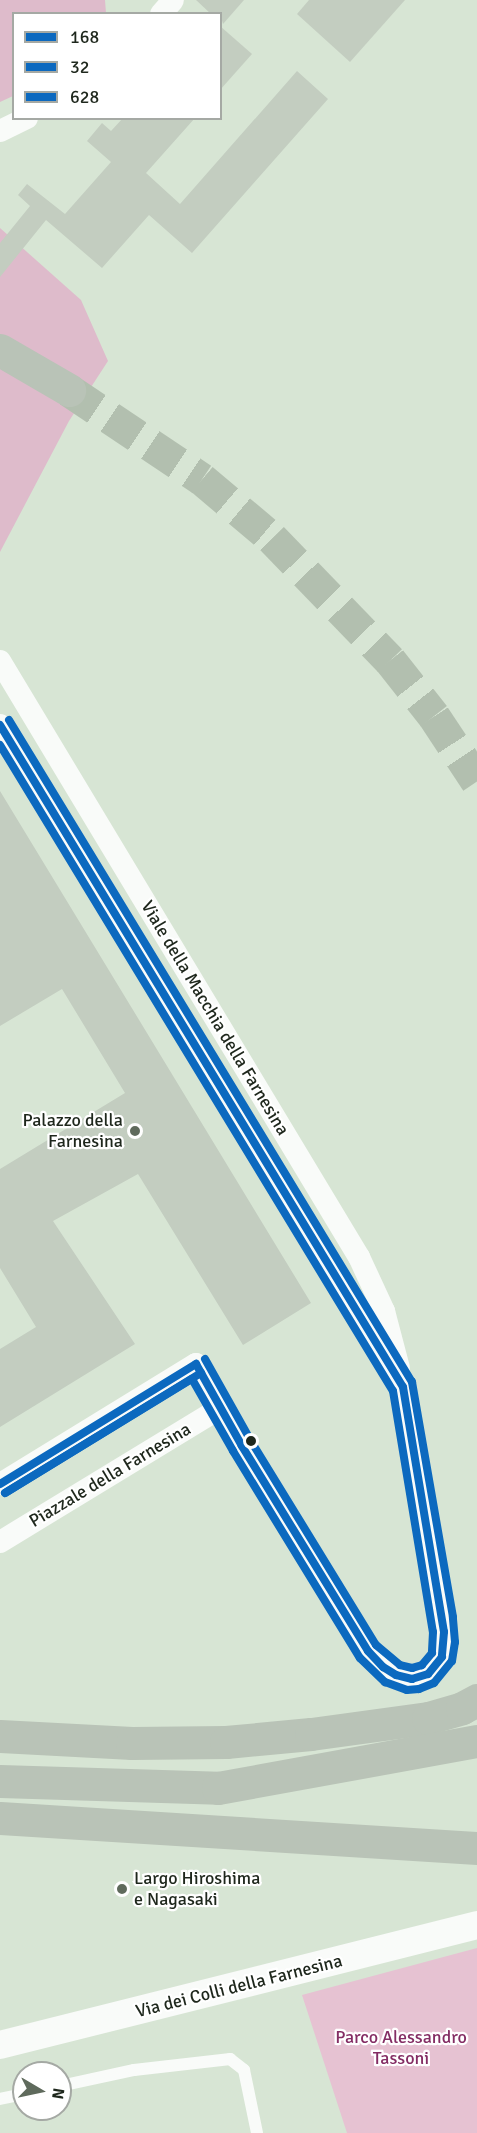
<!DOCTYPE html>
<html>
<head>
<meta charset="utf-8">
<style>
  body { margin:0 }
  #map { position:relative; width:477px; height:2133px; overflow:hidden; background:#d7e5d4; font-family:Signika,sans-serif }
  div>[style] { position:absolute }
  .green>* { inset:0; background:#e6c2d2 }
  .forest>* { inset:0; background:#debbcb }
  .building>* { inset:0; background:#c3cdc0 }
  .trunk-tunnel>* { height:33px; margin-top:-16.5px; transform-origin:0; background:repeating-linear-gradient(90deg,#b2bfaf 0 33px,transparent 0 49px) }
  .service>* { height:12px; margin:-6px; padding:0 6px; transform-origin:6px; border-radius:6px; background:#f9fbf9 }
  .minor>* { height:22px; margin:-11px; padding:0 11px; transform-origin:11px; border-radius:11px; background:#f9fbf9 }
  .tertiary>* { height:28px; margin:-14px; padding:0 14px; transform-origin:14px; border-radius:14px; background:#f9fbf9 }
  .trunk>* { height:33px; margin:-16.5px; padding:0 16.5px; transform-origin:16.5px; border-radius:16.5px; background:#b9c3b7 }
  .bus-1>* { height:8px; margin:-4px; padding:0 4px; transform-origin:4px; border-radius:4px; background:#0c69bf }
  .bus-2>* { height:8px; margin:-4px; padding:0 4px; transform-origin:4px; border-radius:4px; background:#0c69bf }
  .bus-3>* { height:8px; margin:-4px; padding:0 4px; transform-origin:4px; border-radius:4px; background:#0c69bf }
  .dots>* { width:16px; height:16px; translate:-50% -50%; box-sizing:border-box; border:3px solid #fff; border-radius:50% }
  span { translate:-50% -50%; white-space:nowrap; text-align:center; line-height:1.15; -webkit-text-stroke:4.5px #fff; paint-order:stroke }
  .street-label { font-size:18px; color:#1e271c }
  .poi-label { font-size:18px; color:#1e271c }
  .right { translate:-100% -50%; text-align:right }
  .left { translate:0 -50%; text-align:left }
  .park-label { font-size:18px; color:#842d64 }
  .legend { position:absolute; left:12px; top:12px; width:210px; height:108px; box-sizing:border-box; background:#fff; border:2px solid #a5a9a4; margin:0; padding:8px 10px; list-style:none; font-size:18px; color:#1e271c }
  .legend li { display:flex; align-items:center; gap:12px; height:30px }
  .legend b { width:30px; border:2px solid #a5a9a4 }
  .north { position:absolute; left:12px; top:2061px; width:60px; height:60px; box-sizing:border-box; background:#fff; border:2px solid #a5a9a4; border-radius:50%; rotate:99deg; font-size:16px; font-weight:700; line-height:24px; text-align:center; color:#1e271c }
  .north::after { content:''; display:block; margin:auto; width:21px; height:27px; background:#5f6a5c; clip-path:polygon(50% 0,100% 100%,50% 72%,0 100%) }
</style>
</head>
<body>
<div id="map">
  <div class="green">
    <i style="clip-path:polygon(477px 1948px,477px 2133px,347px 2133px,302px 1995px)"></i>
  </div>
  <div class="forest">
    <i style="clip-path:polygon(0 0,105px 0,106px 13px,14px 14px,13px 96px,0 102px)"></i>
    <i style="clip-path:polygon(0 228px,81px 300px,108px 361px,69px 421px,0 552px)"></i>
  </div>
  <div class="building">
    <i style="clip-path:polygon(196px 0,244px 0,223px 24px,220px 14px,211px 14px)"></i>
    <i style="clip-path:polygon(309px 0,405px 0,350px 62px,297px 14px)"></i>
    <i style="clip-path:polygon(220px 26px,252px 54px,220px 90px)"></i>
    <i style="clip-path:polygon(297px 71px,328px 99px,192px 253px,149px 215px,102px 268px,46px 220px,0 277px,0 243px,30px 206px,18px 195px,27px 184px,65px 214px,111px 162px,87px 141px,102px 123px,111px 131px,123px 118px,195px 118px,146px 173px,180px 204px)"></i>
    <i style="clip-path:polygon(0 791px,311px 1303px,243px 1345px,138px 1174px,53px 1221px,135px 1344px,0 1427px,0 1349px,36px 1327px,0 1268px,0 1169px,125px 1093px,62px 989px,0 1026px)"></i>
  </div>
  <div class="trunk-tunnel">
    <i style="left:69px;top:390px;width:160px;rotate:33.8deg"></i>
    <i style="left:202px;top:479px;width:92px;rotate:40.1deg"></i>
    <i style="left:272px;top:538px;width:170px;rotate:46deg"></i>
    <i style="left:390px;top:660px;width:71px;rotate:51.8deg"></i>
    <i style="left:434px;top:716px;width:78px;rotate:56.5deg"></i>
  </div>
  <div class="service">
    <i style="left:60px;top:2086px;width:76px;rotate:-12.2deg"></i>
    <i style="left:134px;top:2070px;width:97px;rotate:-6.5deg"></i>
    <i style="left:230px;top:2059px;width:18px;rotate:38deg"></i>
    <i style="left:244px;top:2070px;width:64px;rotate:78.3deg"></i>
    <i style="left:0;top:2099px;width:25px;rotate:-12deg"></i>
  </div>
  <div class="minor">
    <i style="left:161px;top:14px;width:18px;rotate:-49deg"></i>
    <i style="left:0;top:131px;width:30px;rotate:-26deg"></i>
    <i style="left:0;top:661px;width:696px;rotate:58.94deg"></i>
    <i style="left:359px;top:1257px;width:60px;rotate:65.2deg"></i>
    <i style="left:384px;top:1311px;width:59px;rotate:75.3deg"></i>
    <i style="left:0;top:725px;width:775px;rotate:58.67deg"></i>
    <i style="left:403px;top:1387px;width:235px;rotate:80.2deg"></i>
    <i style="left:443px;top:1619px;width:23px;rotate:85deg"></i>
    <i style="left:445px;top:1642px;width:15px;rotate:101deg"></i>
    <i style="left:442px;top:1657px;width:22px;rotate:129deg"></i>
    <i style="left:428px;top:1674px;width:12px;rotate:156deg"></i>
    <i style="left:417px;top:1679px;width:10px;rotate:180deg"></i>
    <i style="left:407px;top:1679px;width:17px;rotate:-159deg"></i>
    <i style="left:391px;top:1673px;width:32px;rotate:-136deg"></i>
    <i style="left:368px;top:1651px;width:241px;rotate:-121.6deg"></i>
    <i style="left:242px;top:1446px;width:94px;rotate:-119.3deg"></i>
    <i style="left:196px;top:1364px;width:230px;rotate:148.5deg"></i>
    <i style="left:0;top:1542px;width:258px;rotate:-31.3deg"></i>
  </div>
  <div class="tertiary">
    <i style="left:0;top:2045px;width:492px;rotate:-14.1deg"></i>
  </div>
  <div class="trunk">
    <i style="left:0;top:350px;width:80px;rotate:30.1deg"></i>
    <i style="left:0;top:1736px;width:132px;rotate:3deg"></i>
    <i style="left:132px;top:1743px;width:94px;rotate:-0.6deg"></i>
    <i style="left:226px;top:1742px;width:85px;rotate:-5.4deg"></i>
    <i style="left:311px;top:1734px;width:118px;rotate:-7.8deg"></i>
    <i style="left:428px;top:1718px;width:35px;rotate:-16deg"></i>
    <i style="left:462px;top:1708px;width:17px;rotate:-28deg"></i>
    <i style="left:0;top:1781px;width:218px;rotate:1.8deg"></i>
    <i style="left:218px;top:1788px;width:263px;rotate:-10.3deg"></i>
    <i style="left:0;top:1818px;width:478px;rotate:3.6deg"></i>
  </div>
  <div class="bus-1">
    <i style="left:0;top:725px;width:775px;rotate:58.67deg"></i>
    <i style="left:403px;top:1387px;width:248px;rotate:80.5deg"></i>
    <i style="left:444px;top:1632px;width:25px;rotate:95deg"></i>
    <i style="left:442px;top:1657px;width:22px;rotate:129deg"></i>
    <i style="left:428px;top:1674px;width:17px;rotate:163deg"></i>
    <i style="left:412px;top:1679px;width:16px;rotate:-166deg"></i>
    <i style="left:396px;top:1675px;width:15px;rotate:-148deg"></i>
    <i style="left:383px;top:1667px;width:22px;rotate:-133deg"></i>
    <i style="left:368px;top:1651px;width:241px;rotate:-121.6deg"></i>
    <i style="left:242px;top:1446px;width:94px;rotate:-119.3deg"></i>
    <i style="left:0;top:1484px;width:230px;rotate:-31.5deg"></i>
  </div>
  <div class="bus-2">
    <i style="left:0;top:745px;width:756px;rotate:58.69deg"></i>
    <i style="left:393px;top:1391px;width:244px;rotate:80.6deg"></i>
    <i style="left:433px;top:1632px;width:21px;rotate:93deg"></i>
    <i style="left:432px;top:1653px;width:16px;rotate:130deg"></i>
    <i style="left:422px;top:1665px;width:10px;rotate:163deg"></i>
    <i style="left:412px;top:1668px;width:12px;rotate:-166deg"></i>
    <i style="left:400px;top:1665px;width:31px;rotate:-140deg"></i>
    <i style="left:376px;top:1645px;width:239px;rotate:-121.5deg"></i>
    <i style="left:251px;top:1441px;width:94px;rotate:-119.3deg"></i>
    <i style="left:5px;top:1493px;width:230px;rotate:-31.5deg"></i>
  </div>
  <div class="bus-3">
    <i style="left:5px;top:1493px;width:219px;rotate:-31.4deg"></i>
    <i style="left:192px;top:1379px;width:83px;rotate:60.3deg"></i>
    <i style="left:233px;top:1451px;width:243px;rotate:58.5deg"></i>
    <i style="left:360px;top:1658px;width:35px;rotate:44deg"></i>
    <i style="left:385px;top:1682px;width:23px;rotate:20deg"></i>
    <i style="left:407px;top:1690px;width:12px;rotate:-5deg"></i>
    <i style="left:419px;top:1689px;width:16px;rotate:-22deg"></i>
    <i style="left:434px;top:1683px;width:28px;rotate:-51deg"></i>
    <i style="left:452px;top:1661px;width:19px;rotate:-81deg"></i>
    <i style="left:455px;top:1642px;width:25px;rotate:-95deg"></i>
    <i style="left:453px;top:1617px;width:239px;rotate:-99.9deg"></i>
    <i style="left:412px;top:1382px;width:775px;rotate:-121.33deg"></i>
  </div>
  <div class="dots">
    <i style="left:135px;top:1131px;background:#5f6a5c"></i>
    <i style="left:251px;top:1441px;background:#1e271c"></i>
    <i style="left:122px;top:1889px;background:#5f6a5c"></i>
  </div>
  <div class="street-label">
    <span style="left:215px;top:1018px;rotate:59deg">Viale della Macchia della Farnesina</span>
    <span style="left:110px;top:1475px;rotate:-31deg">Piazzale della Farnesina</span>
    <span style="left:239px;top:1986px;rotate:-14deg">Via dei Colli della Farnesina</span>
  </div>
  <div class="poi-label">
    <span class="right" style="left:123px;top:1131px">Palazzo della<br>Farnesina</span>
    <span class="left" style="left:134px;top:1889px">Largo Hiroshima<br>e Nagasaki</span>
  </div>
  <div class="park-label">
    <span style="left:401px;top:2048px">Parco Alessandro<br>Tassoni</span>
  </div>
  <ul class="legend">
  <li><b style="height:8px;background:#0c69bf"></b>168</li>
  <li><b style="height:8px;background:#0c69bf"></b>32</li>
  <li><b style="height:8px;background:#0c69bf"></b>628</li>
  </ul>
  <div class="north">N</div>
</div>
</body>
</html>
